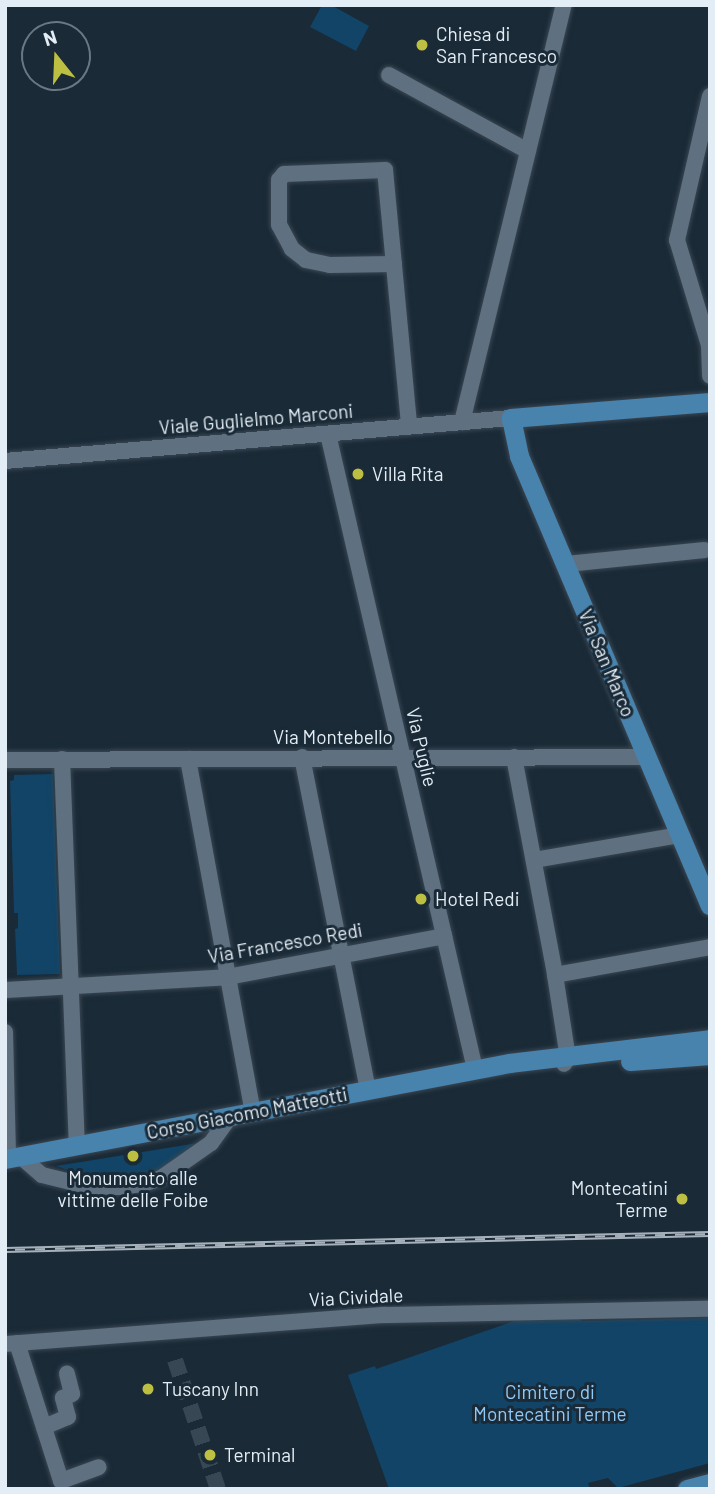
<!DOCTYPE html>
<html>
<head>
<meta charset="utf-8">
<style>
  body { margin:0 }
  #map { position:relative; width:715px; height:1494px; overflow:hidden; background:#1a2a37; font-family:Barlow,sans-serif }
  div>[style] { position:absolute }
  .green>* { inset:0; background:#114467 }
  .minor-tunnel>* { height:16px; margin-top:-8px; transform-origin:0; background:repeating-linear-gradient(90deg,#384754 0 16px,transparent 0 24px) }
  .roads { filter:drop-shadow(0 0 2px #3a4752) drop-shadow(0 0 2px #3a4752) }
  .minor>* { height:16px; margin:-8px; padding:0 8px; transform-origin:8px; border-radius:8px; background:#5f7180 }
  .major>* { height:19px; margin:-9.5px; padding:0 9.5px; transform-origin:9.5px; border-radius:9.5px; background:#4883ae }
  .rail>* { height:6px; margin-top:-3px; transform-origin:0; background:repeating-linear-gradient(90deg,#1a2a37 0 10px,#a6b1bb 0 20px); box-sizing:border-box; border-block:2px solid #a6b1bb }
  .dots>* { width:19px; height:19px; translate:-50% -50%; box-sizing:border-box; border:4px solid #1a2a37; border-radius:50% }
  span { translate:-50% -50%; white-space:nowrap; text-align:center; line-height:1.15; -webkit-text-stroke:6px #1a2a37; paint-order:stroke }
  .poi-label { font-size:19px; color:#e3edf5 }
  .left { translate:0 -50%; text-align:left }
  .right { translate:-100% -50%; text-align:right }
  .street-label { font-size:19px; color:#e3edf5 }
  .park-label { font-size:19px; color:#90caf9 }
  .frame { position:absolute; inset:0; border:7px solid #e3edf5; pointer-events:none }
  .north { position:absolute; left:21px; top:21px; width:70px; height:70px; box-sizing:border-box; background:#1a2a37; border:2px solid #6a7883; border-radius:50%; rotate:342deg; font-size:19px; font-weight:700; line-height:28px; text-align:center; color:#e3edf5 }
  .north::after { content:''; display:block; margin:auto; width:24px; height:32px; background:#bdbf43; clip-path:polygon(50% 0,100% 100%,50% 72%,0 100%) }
</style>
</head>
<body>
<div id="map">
  <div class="green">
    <i style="clip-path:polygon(322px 5px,331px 5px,369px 26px,356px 51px,310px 27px)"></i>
    <i style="clip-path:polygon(53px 774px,60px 974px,17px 975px,15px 929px,18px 928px,18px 913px,14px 913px,10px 781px,14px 780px,14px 775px)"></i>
    <i style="clip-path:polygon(198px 1143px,176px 1163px,140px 1180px,104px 1182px,56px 1166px)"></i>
    <i style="clip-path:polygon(577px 1315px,582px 1321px,710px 1318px,710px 1463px,618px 1488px,608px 1478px,588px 1483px,590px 1489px,389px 1489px,348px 1375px,375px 1366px,376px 1369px,523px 1318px)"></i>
  </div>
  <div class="minor-tunnel">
    <i style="left:175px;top:1360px;width:136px;rotate:71.6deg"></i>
  </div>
  <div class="roads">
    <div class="minor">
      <i style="left:389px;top:75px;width:158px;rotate:28.7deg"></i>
      <i style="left:710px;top:96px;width:148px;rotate:102.9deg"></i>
      <i style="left:677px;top:240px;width:110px;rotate:73.1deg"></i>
      <i style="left:709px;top:345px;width:31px;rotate:88deg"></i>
      <i style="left:394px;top:264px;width:64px;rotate:179.1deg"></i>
      <i style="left:330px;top:265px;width:25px;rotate:-168deg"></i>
      <i style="left:306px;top:260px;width:18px;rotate:-142deg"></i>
      <i style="left:292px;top:249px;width:27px;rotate:-118deg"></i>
      <i style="left:279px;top:225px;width:45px;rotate:-90deg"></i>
      <i style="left:279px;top:180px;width:8px;rotate:-50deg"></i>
      <i style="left:284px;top:174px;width:101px;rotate:-2.3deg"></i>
      <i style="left:385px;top:170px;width:257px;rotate:84.6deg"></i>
      <i style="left:462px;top:422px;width:429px;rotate:-76.3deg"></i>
      <i style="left:328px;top:434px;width:652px;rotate:76.97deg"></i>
      <i style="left:5px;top:461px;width:508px;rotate:-4.86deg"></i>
      <i style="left:567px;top:564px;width:138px;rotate:-5.8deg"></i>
      <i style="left:302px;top:757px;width:339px;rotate:78.8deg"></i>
      <i style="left:514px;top:757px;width:222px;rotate:79.3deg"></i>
      <i style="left:555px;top:975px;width:84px;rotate:81.1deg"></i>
      <i style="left:568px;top:1058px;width:7px;rotate:124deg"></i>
      <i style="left:62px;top:759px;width:387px;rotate:87.8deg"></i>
      <i style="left:188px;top:759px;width:360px;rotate:79.6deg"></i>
      <i style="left:5px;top:760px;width:641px;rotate:-0.27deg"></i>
      <i style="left:534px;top:860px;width:148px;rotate:-9.7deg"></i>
      <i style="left:555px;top:975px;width:158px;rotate:-10.2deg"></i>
      <i style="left:5px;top:990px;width:223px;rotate:-3.3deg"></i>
      <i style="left:228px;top:977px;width:220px;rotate:-10.7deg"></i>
      <i style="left:5px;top:1032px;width:126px;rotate:88.6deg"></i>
      <i style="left:20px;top:1156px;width:29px;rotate:41deg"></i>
      <i style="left:42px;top:1175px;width:46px;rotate:13.7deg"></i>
      <i style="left:87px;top:1186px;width:31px;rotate:2deg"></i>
      <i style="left:118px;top:1187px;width:25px;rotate:-7deg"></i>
      <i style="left:143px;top:1184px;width:19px;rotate:-18deg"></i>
      <i style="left:161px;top:1178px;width:61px;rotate:-35deg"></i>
      <i style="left:211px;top:1143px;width:31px;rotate:-54deg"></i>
      <i style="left:17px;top:1343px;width:145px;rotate:72.3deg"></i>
      <i style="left:61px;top:1481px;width:40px;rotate:-20.2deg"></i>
      <i style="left:5px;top:1344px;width:380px;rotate:-4.4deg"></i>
      <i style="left:384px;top:1315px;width:326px;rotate:-1.1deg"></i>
      <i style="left:44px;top:1427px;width:26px;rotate:-23deg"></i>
      <i style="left:68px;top:1417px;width:20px;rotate:-105deg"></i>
      <i style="left:63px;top:1398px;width:10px;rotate:-24deg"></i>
      <i style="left:72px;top:1394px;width:21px;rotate:-104deg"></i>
    </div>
    <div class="major">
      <i style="left:710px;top:402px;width:200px;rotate:175.4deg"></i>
      <i style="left:511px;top:418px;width:39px;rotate:78deg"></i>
      <i style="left:519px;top:456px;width:488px;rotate:67deg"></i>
      <i style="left:630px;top:1061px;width:80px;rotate:-4.3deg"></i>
      <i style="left:5px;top:1159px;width:513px;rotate:-10.78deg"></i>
      <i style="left:509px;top:1063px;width:202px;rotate:-6.8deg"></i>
      <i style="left:687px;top:1489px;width:24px;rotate:-15deg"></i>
    </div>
  </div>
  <div class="rail">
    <i style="left:5px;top:1250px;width:705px;rotate:-1.3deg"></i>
  </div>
  <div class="dots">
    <i style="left:422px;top:45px;background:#bdbf43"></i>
    <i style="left:358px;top:474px;background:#bdbf43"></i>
    <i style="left:421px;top:899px;background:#bdbf43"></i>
    <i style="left:133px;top:1156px;background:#bdbf43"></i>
    <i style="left:682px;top:1199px;background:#bdbf43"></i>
    <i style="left:148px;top:1389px;background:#bdbf43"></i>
    <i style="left:210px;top:1455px;background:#bdbf43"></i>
  </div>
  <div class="poi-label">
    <span class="left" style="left:436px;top:45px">Chiesa di<br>San Francesco</span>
    <span class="left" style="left:372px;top:474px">Villa Rita</span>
    <span class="left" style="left:435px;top:899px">Hotel Redi</span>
    <span style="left:133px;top:1189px">Monumento alle<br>vittime delle Foibe</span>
    <span class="right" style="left:668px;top:1199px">Montecatini<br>Terme</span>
    <span class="left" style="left:162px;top:1389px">Tuscany Inn</span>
    <span class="left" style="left:224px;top:1455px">Terminal</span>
  </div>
  <div class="street-label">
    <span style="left:256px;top:419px;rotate:-5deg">Viale Guglielmo Marconi</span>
    <span style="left:607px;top:663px;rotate:67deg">Via San Marco</span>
    <span style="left:333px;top:737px">Via Montebello</span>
    <span style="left:422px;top:747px;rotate:77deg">Via Puglie</span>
    <span style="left:285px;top:943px;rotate:-10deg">Via Francesco Redi</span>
    <span style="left:247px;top:1113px;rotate:-11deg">Corso Giacomo Matteotti</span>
    <span style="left:356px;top:1297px;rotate:-3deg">Via Cividale</span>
  </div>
  <div class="park-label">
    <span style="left:550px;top:1403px">Cimitero di<br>Montecatini Terme</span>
  </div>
  <div class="frame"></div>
  <div class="north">N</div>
</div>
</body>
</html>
